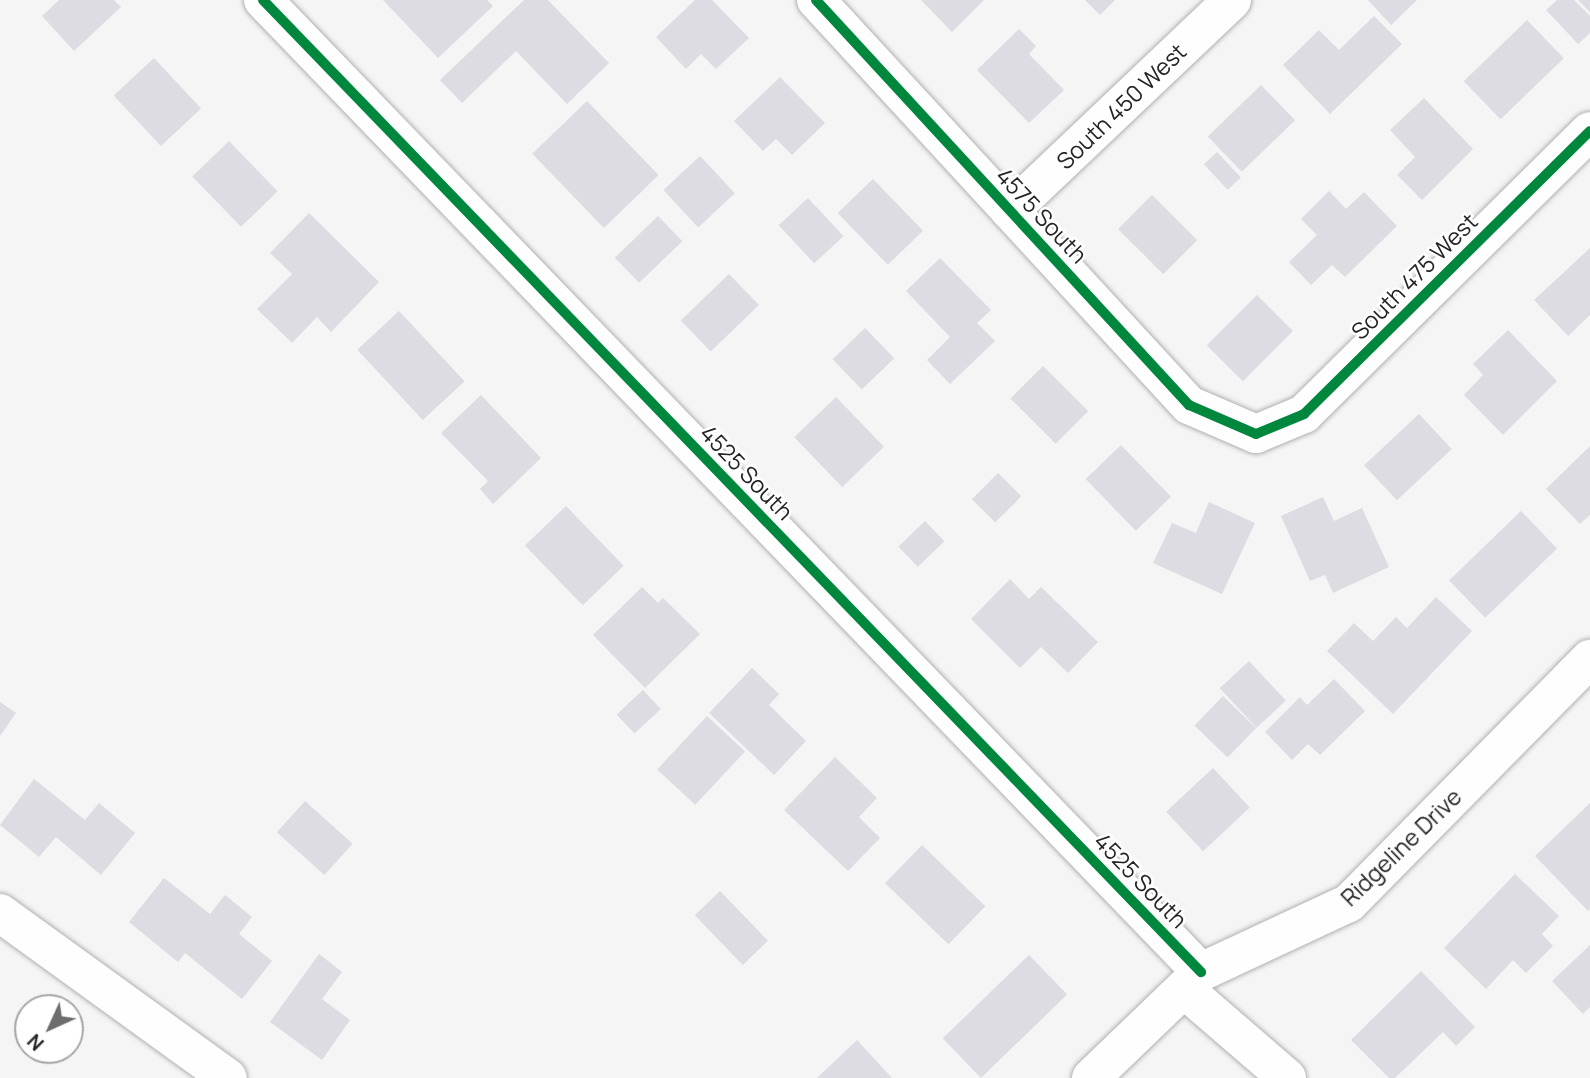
<!DOCTYPE html>
<html>
<head>
<meta charset="utf-8">
<style>
  body { margin:0 }
  #map { position:relative; width:1590px; height:1078px; overflow:hidden; background:#f5f5f5; font-family:Manrope,sans-serif }
  div>[style] { position:absolute }
  .building>* { inset:0; background:#dcdce2; transform-origin:0 0 }
  .roads { filter:drop-shadow(0 0 2px #b1b1b2) drop-shadow(0 0 2px #b1b1b2) }
  .minor>* { height:38px; margin:-19px; padding:0 19px; transform-origin:19px; border-radius:19px; background:#fefefe }
  .cycleway>* { height:10px; margin:-5px; padding:0 5px; transform-origin:5px; border-radius:5px; background:#00873e }
  span { translate:-50% -50%; white-space:nowrap; text-align:center; line-height:1.15; -webkit-text-stroke:5px #fff; paint-order:stroke }
  .street-label { font-size:23px; color:#242425 }
  .north { position:absolute; left:14px; top:994px; width:70px; height:70px; box-sizing:border-box; background:#fff; border:2px solid #a7a7a8; border-radius:50%; rotate:225deg; font-size:19px; font-weight:700; line-height:28px; text-align:center; color:#242425 }
  .north::after { content:''; display:block; margin:auto; width:24px; height:32px; background:#6d6d6e; clip-path:polygon(50% 0,100% 100%,50% 72%,0 100%) }
</style>
</head>
<body>
<div id="map">
  <div class="building">
    <i style="clip-path:polygon(59px 0,114px 0,121px 7px,74px 51px,42px 16px)"></i>
    <i style="clip-path:polygon(383px 0,487px 0,493px 6px,438px 58px)"></i>
    <i style="clip-path:polygon(524px 0,548px 0,609px 63px,567px 104px,516px 51px,462px 103px,440px 80px)"></i>
    <i style="clip-path:polygon(695px 0,712px 0,749px 38px,716px 69px,701px 54px,686px 69px,656px 37px)"></i>
    <i style="clip-path:polygon(921px 0,984px 0,952px 32px)"></i>
    <i style="clip-path:polygon(1085px 0,1115px 0,1100px 15px)"></i>
    <i style="clip-path:polygon(1368px 0,1417px 0,1391px 25px)"></i>
    <i style="clip-path:polygon(1557px 0,1574px 0,1590px 16px,1590px 33px,1578px 44px,1546px 10px)"></i>
    <i style="clip-path:polygon(1578px 0,1590px 0,1590px 12px)"></i>
    <i style="clip-path:polygon(1374px 16px,1402px 44px,1330px 114px,1283px 65px,1319px 30px,1339px 50px)"></i>
    <i style="left:1527px;top:20px;width:53px;height:88px;rotate:46deg"></i>
    <i style="clip-path:polygon(1019px 29px,1036px 46px,1029px 54px,1064px 90px,1029px 123px,977px 70px)"></i>
    <i style="left:154px;top:58px;width:69px;height:55px;rotate:47deg"></i>
    <i style="clip-path:polygon(780px 77px,825px 123px,792px 155px,776px 139px,763px 151px,734px 121px)"></i>
    <i style="left:1261px;top:85px;width:49px;height:74px;rotate:46deg"></i>
    <i style="clip-path:polygon(1424px 98px,1473px 149px,1422px 200px,1397px 175px,1415px 157px,1390px 130px)"></i>
    <i style="left:587px;top:101px;width:103px;height:76px;rotate:46deg"></i>
    <i style="left:229px;top:141px;width:70px;height:51px;rotate:46deg"></i>
    <i style="left:1217px;top:152px;width:35px;height:18px;rotate:47deg"></i>
    <i style="left:700px;top:156px;width:51px;height:50px;rotate:47deg"></i>
    <i style="left:873px;top:179px;width:72px;height:49px;rotate:46deg"></i>
    <i style="clip-path:polygon(1329px 191px,1346px 209px,1364px 192px,1397px 226px,1345px 277px,1332px 265px,1311px 285px,1289px 262px,1317px 235px,1301px 219px)"></i>
    <i style="left:1152px;top:195px;width:64px;height:48px;rotate:45deg"></i>
    <i style="left:808px;top:198px;width:52px;height:40px;rotate:47deg"></i>
    <i style="clip-path:polygon(309px 213px,379px 282px,331px 332px,317px 317px,292px 343px,257px 309px,292px 274px,270px 253px)"></i>
    <i style="left:658px;top:216px;width:35px;height:60px;rotate:46deg"></i>
    <i style="clip-path:polygon(1590px 248px,1590px 315px,1568px 336px,1534px 300px)"></i>
    <i style="clip-path:polygon(940px 258px,991px 310px,977px 323px,995px 341px,950px 384px,927px 360px,950px 337px,906px 291px)"></i>
    <i style="left:729px;top:274px;width:43px;height:67px;rotate:46deg"></i>
    <i style="left:1257px;top:295px;width:51px;height:71px;rotate:45deg"></i>
    <i style="left:399px;top:311px;width:96px;height:57px;rotate:47deg"></i>
    <i style="left:865px;top:328px;width:42px;height:45px;rotate:46deg"></i>
    <i style="clip-path:polygon(1508px 330px,1557px 381px,1503px 435px,1464px 395px,1483px 375px,1473px 364px)"></i>
    <i style="left:1043px;top:366px;width:64px;height:46px;rotate:45deg"></i>
    <i style="clip-path:polygon(481px 395px,541px 458px,493px 504px,480px 489px,488px 481px,441px 433px)"></i>
    <i style="left:836px;top:397px;width:69px;height:58px;rotate:46deg"></i>
    <i style="left:1419px;top:414px;width:48px;height:75px;rotate:47deg"></i>
    <i style="left:1121px;top:445px;width:72px;height:49px;rotate:46deg"></i>
    <i style="clip-path:polygon(1590px 446px,1590px 515px,1580px 524px,1546px 489px)"></i>
    <i style="left:998px;top:473px;width:33px;height:37px;rotate:45deg"></i>
    <i style="clip-path:polygon(1323px 497px,1334px 521px,1362px 508px,1389px 567px,1333px 593px,1325px 575px,1310px 581px,1281px 516px)"></i>
    <i style="clip-path:polygon(1209px 502px,1255px 523px,1222px 594px,1153px 563px,1172px 523px,1196px 533px)"></i>
    <i style="left:566px;top:506px;width:83px;height:57px;rotate:46deg"></i>
    <i style="left:1521px;top:511px;width:52px;height:100px;rotate:46deg"></i>
    <i style="left:925px;top:521px;width:28px;height:37px;rotate:46deg"></i>
    <i style="clip-path:polygon(1010px 579px,1029px 599px,1041px 587px,1098px 642px,1068px 673px,1041px 647px,1020px 668px,971px 619px)"></i>
    <i style="clip-path:polygon(642px 587px,658px 603px,663px 598px,700px 634px,645px 688px,593px 635px)"></i>
    <i style="clip-path:polygon(1436px 597px,1472px 631px,1393px 714px,1327px 651px,1354px 623px,1373px 641px,1396px 617px,1407px 628px)"></i>
    <i style="left:1249px;top:661px;width:54px;height:40px;rotate:47deg"></i>
    <i style="clip-path:polygon(752px 668px,779px 694px,769px 705px,806px 741px,774px 775px,709px 713px)"></i>
    <i style="clip-path:polygon(1334px 679px,1365px 711px,1320px 755px,1308px 744px,1292px 760px,1265px 732px,1300px 697px,1307px 705px)"></i>
    <i style="left:643px;top:690px;width:26px;height:36px;rotate:47deg"></i>
    <i style="left:1223px;top:696px;width:46px;height:41px;rotate:44deg"></i>
    <i style="clip-path:polygon(0 702px,16px 713px,0 736px)"></i>
    <i style="left:707px;top:716px;width:52px;height:73px;rotate:43deg"></i>
    <i style="clip-path:polygon(835px 757px,877px 798px,859px 817px,880px 838px,848px 871px,784px 810px)"></i>
    <i style="left:1213px;top:768px;width:54px;height:64px;rotate:47deg"></i>
    <i style="clip-path:polygon(34px 779px,85px 820px,99px 803px,135px 833px,101px 875px,56px 837px,39px 857px,0 825px)"></i>
    <i style="left:305px;top:801px;width:64px;height:42px;rotate:42deg"></i>
    <i style="clip-path:polygon(1590px 803px,1590px 909px,1588px 911px,1535px 856px)"></i>
    <i style="left:922px;top:845px;width:88px;height:53px;rotate:44deg"></i>
    <i style="clip-path:polygon(1515px 874px,1559px 916px,1542px 934px,1553px 946px,1526px 973px,1513px 960px,1486px 989px,1444px 948px)"></i>
    <i style="clip-path:polygon(164px 878px,210px 914px,225px 895px,252px 917px,239px 934px,272px 961px,242px 999px,185px 953px,178px 962px,129px 922px)"></i>
    <i style="left:720px;top:891px;width:69px;height:35px;rotate:46deg"></i>
    <i style="clip-path:polygon(1590px 945px,1590px 1007px,1583px 1014px,1552px 981px)"></i>
    <i style="clip-path:polygon(319px 954px,342px 972px,322px 999px,350px 1020px,322px 1060px,270px 1022px)"></i>
    <i style="left:1029px;top:955px;width:55px;height:120px;rotate:46deg"></i>
    <i style="clip-path:polygon(1421px 971px,1475px 1027px,1456px 1046px,1443px 1032px,1395px 1078px,1389px 1078px,1351px 1040px)"></i>
    <i style="clip-path:polygon(857px 1040px,892px 1078px,817px 1078px)"></i>
  </div>
  <div class="roads">
    <div class="minor">
      <i style="left:263px;top:0;width:1351px;rotate:46.02deg"></i>
      <i style="left:816px;top:0;width:551px;rotate:47.36deg"></i>
      <i style="left:1189px;top:405px;width:73px;rotate:23.4deg"></i>
      <i style="left:1256px;top:434px;width:52px;rotate:-22.6deg"></i>
      <i style="left:1304px;top:414px;width:402px;rotate:-44.7deg"></i>
      <i style="left:1010px;top:211px;width:306px;rotate:-43.5deg"></i>
      <i style="left:0;top:913px;width:281px;rotate:35.9deg"></i>
      <i style="left:1184px;top:989px;width:136px;rotate:40.8deg"></i>
      <i style="left:1091px;top:1078px;width:153px;rotate:-43.9deg"></i>
      <i style="left:1201px;top:972px;width:163px;rotate:-25deg"></i>
      <i style="left:1349px;top:903px;width:343px;rotate:-45.4deg"></i>
    </div>
  </div>
  <div class="cycleway">
    <i style="left:263px;top:0;width:1351px;rotate:46.02deg"></i>
    <i style="left:816px;top:0;width:551px;rotate:47.36deg"></i>
    <i style="left:1189px;top:405px;width:73px;rotate:23.4deg"></i>
    <i style="left:1256px;top:434px;width:52px;rotate:-22.6deg"></i>
    <i style="left:1304px;top:414px;width:402px;rotate:-44.7deg"></i>
  </div>
  <div class="street-label">
    <span style="left:1121px;top:106px;rotate:-44deg">South 450 West</span>
    <span style="left:1042px;top:215px;rotate:47deg">4575 South</span>
    <span style="left:1414px;top:276px;rotate:-45deg">South 475 West</span>
    <span style="left:747px;top:472px;rotate:46deg">4525 South</span>
    <span style="left:1401px;top:847px;rotate:-44deg">Ridgeline Drive</span>
    <span style="left:1141px;top:880px;rotate:46deg">4525 South</span>
  </div>
  <div class="north">N</div>
</div>
</body>
</html>
